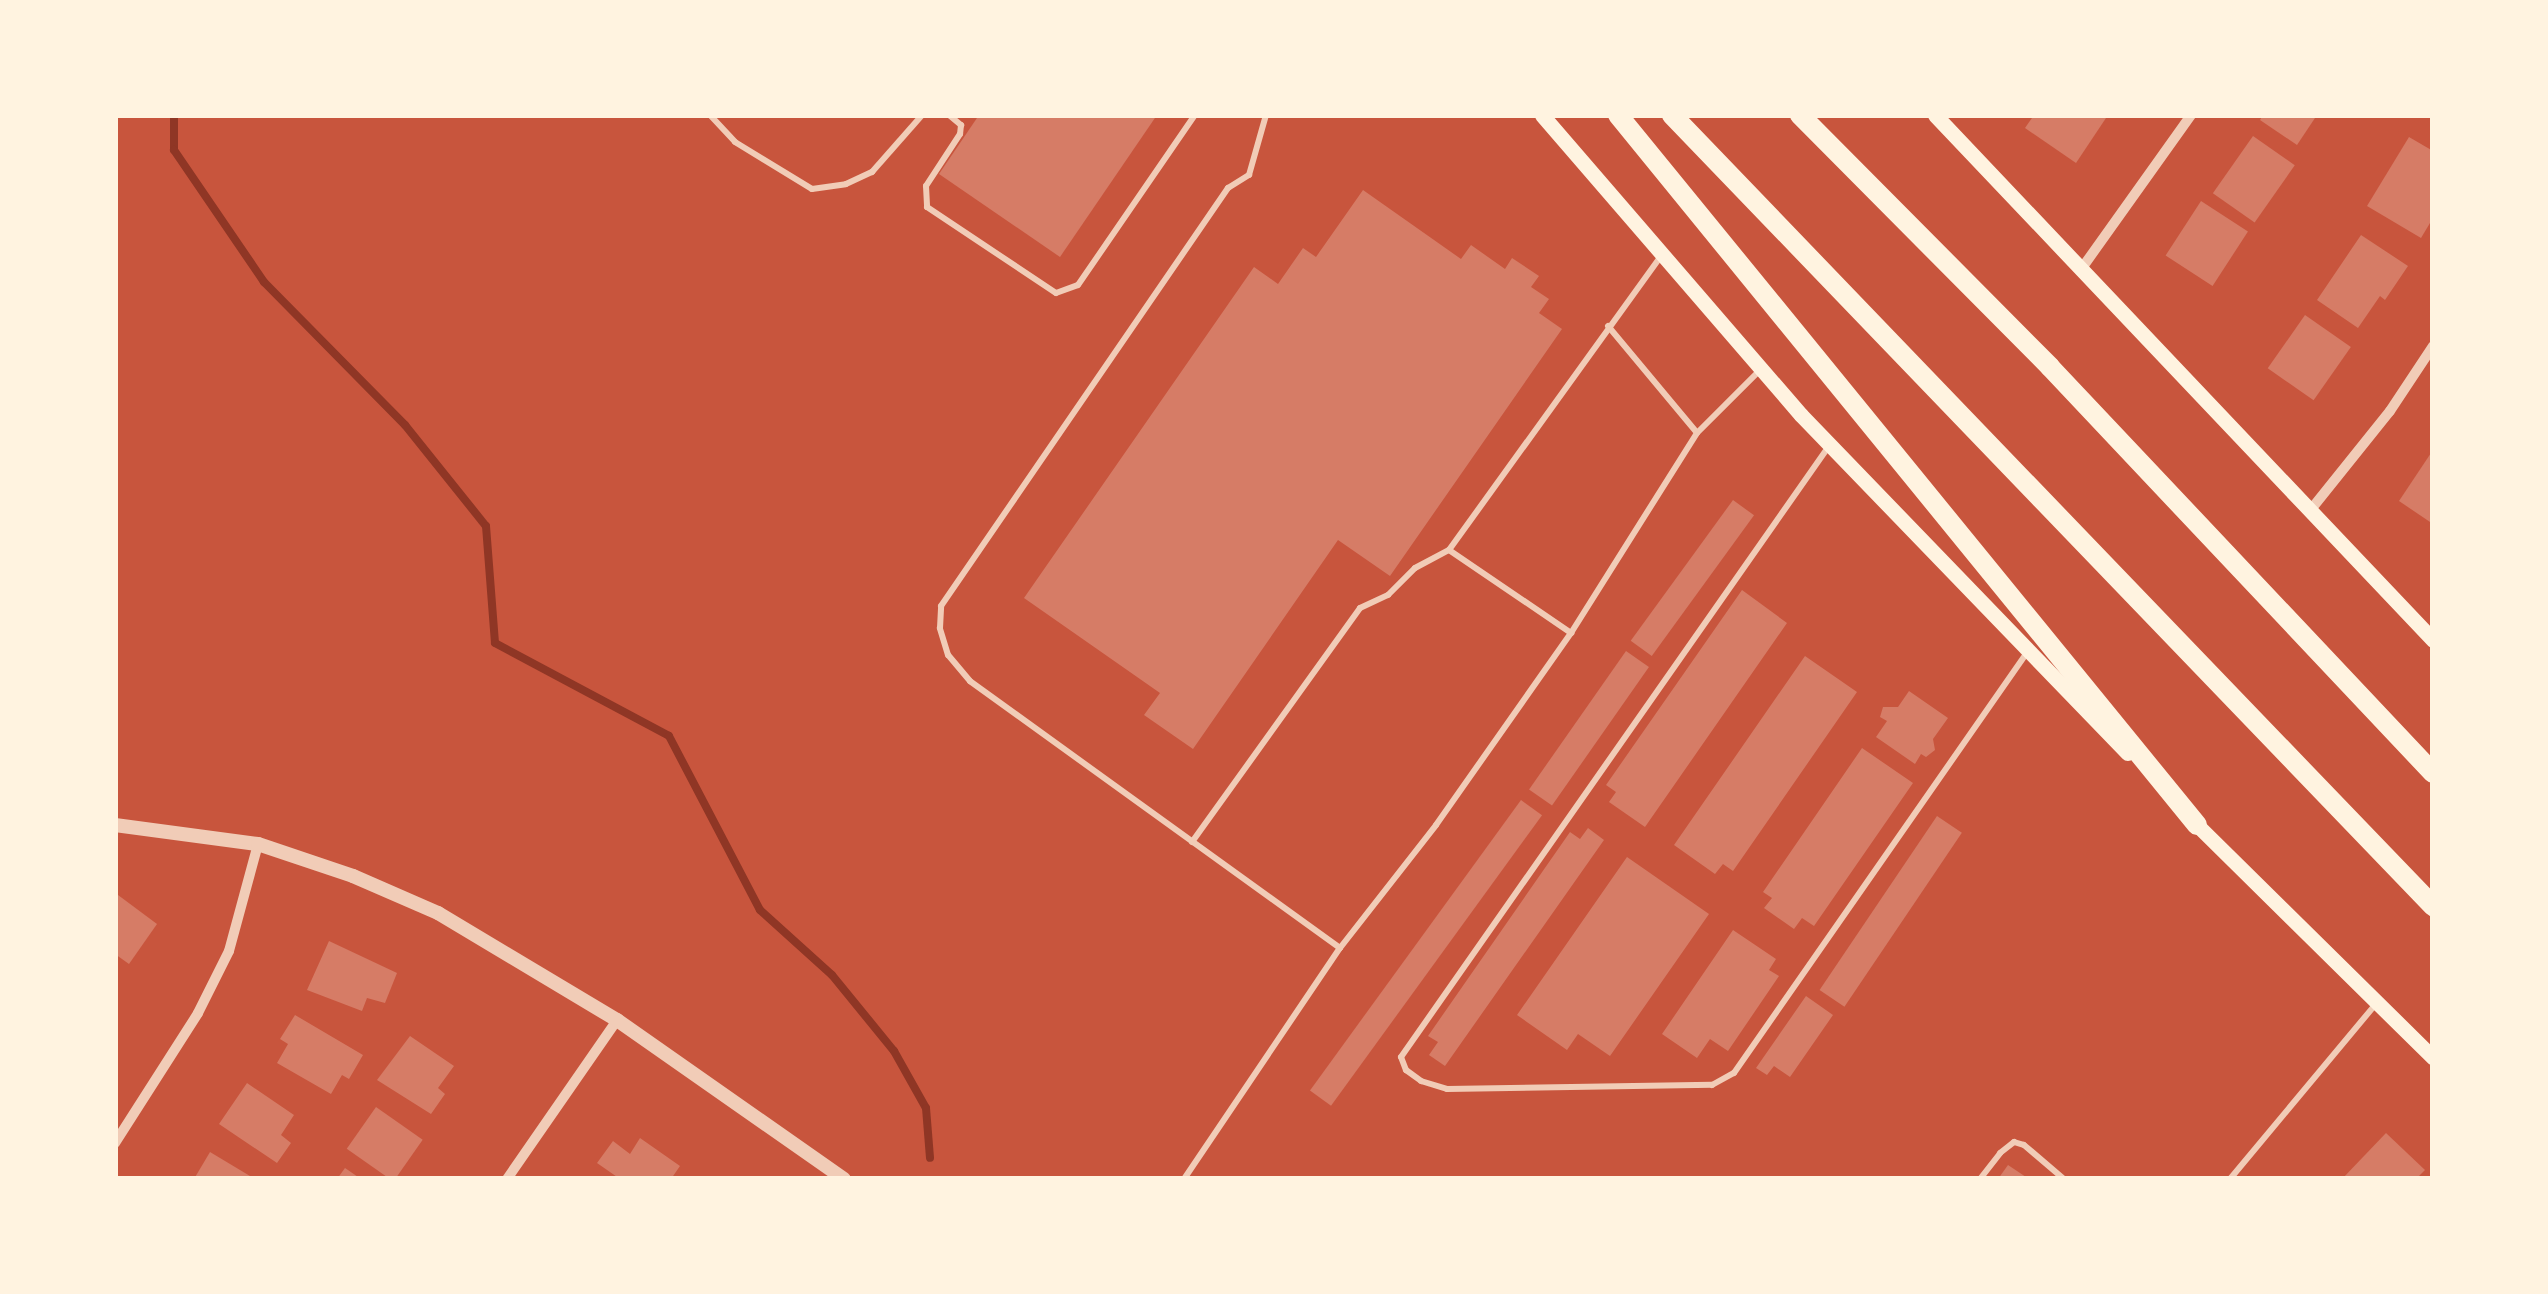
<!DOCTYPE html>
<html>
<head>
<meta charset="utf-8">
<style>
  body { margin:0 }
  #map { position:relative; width:2548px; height:1294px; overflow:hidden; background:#c8553d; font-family:Roboto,sans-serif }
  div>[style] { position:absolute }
  .stream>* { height:8px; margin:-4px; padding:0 4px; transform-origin:4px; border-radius:4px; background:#8f3625 }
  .building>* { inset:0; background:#d67c66; transform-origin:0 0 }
  .service>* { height:6px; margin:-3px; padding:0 3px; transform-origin:3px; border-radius:3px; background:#f1ccb7 }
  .minor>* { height:10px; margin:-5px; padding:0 5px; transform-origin:5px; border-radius:5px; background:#f1ccb7 }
  .tertiary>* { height:14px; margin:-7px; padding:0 7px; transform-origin:7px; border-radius:7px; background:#f1ccb7 }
  .secondary>* { height:15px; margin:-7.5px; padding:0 7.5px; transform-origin:7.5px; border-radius:7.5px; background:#fff3e0 }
  .motorway>* { height:20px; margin:-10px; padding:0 10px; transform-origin:10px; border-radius:10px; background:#fff3e0 }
  span { translate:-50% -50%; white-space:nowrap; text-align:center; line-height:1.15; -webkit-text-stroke:8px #fff3e0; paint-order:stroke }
  .frame { position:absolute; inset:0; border:118px solid #fff3e0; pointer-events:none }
</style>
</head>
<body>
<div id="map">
  <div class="stream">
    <i style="left:174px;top:115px;width:35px;rotate:90deg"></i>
    <i style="left:174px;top:150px;width:160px;rotate:55.7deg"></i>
    <i style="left:264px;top:282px;width:201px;rotate:45.4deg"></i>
    <i style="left:405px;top:425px;width:129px;rotate:51.3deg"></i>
    <i style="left:486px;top:526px;width:117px;rotate:85.6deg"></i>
    <i style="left:495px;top:643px;width:197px;rotate:28.1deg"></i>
    <i style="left:669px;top:736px;width:196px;rotate:62.4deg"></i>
    <i style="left:760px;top:910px;width:97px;rotate:42.1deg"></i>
    <i style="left:832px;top:975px;width:98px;rotate:50.8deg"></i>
    <i style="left:894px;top:1051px;width:65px;rotate:60.7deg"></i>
    <i style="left:926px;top:1108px;width:50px;rotate:85.4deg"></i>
  </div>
  <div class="building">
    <i style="clip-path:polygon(979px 115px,1157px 115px,1060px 257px,939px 174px)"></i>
    <i style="clip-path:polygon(2034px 115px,2108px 115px,2076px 163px,2025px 128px)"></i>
    <i style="clip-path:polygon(2263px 115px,2317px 115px,2297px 145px,2260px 120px)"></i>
    <i style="left:2253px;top:136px;width:51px;height:70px;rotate:35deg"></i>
    <i style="clip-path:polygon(2409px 137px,2433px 151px,2433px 218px,2421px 238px,2367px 206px)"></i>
    <i style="clip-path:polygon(1363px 190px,1461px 259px,1471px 245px,1505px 269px,1512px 258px,1539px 276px,1531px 287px,1549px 299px,1539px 313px,1562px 329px,1390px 576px,1338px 540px,1193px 749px,1144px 715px,1160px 693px,1024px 598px,1254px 267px,1278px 284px,1303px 248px,1316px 257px)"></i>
    <i style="left:2201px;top:201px;width:56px;height:65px;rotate:33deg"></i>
    <i style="clip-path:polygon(2361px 235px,2408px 266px,2385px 300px,2380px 296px,2358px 328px,2317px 300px)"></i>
    <i style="left:2305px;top:315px;width:56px;height:65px;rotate:35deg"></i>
    <i style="clip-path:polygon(2433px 450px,2433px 524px,2399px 501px)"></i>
    <i style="left:1733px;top:500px;width:26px;height:174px;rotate:36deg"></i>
    <i style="clip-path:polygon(1742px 590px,1787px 623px,1645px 827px,1609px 802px,1616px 792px,1606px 785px)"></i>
    <i style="left:1626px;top:651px;width:28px;height:169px;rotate:35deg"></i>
    <i style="clip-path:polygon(1805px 656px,1857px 692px,1733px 871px,1723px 864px,1715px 874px,1674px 845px)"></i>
    <i style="clip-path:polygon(1909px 691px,1948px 718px,1933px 739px,1935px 750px,1926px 757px,1921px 754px,1915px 764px,1876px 737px,1887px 721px,1880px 717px,1883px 707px,1898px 707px)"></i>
    <i style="clip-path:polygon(1862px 748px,1913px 783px,1814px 926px,1802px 918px,1794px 929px,1764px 908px,1772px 898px,1763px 892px)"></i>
    <i style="left:1521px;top:800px;width:26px;height:359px;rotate:36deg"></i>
    <i style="left:1937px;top:816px;width:30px;height:210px;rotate:34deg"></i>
    <i style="clip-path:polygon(1588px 828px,1604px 840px,1445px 1066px,1429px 1055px,1438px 1042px,1428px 1036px,1570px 832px,1580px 839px)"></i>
    <i style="clip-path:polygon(1627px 857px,1709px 914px,1610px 1056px,1578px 1034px,1567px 1050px,1517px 1015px)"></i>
    <i style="clip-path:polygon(118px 895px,157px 924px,129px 964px,115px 954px)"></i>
    <i style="clip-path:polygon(1733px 930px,1776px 959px,1769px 970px,1779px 976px,1728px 1051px,1710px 1039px,1697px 1058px,1662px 1034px)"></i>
    <i style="clip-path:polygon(329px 941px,397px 973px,385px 1003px,367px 998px,362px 1011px,307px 990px)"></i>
    <i style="clip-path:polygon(1806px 996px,1833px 1015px,1790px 1077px,1774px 1066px,1767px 1075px,1756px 1068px)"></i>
    <i style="clip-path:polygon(295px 1015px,363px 1055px,349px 1079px,342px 1075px,331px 1094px,277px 1063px,288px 1044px,280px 1039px)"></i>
    <i style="clip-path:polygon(410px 1036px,454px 1066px,438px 1088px,445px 1094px,431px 1114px,377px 1080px)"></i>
    <i style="clip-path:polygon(247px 1083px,294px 1115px,281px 1135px,291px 1143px,277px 1163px,219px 1124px)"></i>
    <i style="left:376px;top:1107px;width:57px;height:51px;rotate:35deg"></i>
    <i style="clip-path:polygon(2386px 1133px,2425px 1170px,2416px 1179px,2342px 1179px)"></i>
    <i style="clip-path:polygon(640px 1138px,680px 1166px,671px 1179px,620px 1179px,597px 1163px,613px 1141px,630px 1154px)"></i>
    <i style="clip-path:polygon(210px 1152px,255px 1179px,194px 1179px)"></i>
    <i style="clip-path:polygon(2008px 1165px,2029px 1179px,1998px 1179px)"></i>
    <i style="clip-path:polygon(345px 1168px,361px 1179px,337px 1179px)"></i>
  </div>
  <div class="service">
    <i style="left:710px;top:115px;width:37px;rotate:47deg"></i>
    <i style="left:735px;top:142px;width:90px;rotate:31.4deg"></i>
    <i style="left:812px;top:189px;width:34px;rotate:-8deg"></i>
    <i style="left:846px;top:184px;width:29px;rotate:-25deg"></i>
    <i style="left:872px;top:172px;width:76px;rotate:-48.7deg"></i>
    <i style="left:949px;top:115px;width:16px;rotate:40deg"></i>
    <i style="left:961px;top:125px;width:9px;rotate:96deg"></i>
    <i style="left:960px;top:134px;width:62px;rotate:123.2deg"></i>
    <i style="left:926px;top:186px;width:21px;rotate:87deg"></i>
    <i style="left:927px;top:207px;width:155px;rotate:33.7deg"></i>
    <i style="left:1056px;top:293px;width:23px;rotate:-20deg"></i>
    <i style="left:1078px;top:285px;width:206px;rotate:-55.5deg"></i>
    <i style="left:1608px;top:326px;width:139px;rotate:50.2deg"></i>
    <i style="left:1829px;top:446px;width:746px;rotate:125.01deg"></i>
    <i style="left:1401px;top:1057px;width:14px;rotate:69deg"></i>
    <i style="left:1406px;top:1070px;width:19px;rotate:36deg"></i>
    <i style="left:1421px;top:1081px;width:27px;rotate:17deg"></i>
    <i style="left:1447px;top:1089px;width:265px;rotate:-0.9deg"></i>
    <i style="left:1712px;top:1085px;width:25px;rotate:-29deg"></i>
    <i style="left:1734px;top:1073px;width:511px;rotate:-55.13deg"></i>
    <i style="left:1449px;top:550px;width:148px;rotate:34.2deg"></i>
    <i style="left:1192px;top:842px;width:288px;rotate:-54.3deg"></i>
    <i style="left:1360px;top:608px;width:31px;rotate:-25deg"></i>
    <i style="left:1388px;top:595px;width:38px;rotate:-45deg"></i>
    <i style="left:1415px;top:568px;width:38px;rotate:-28deg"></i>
    <i style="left:1449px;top:550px;width:364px;rotate:-54.2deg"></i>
    <i style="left:1340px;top:948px;width:156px;rotate:-52deg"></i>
    <i style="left:1436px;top:825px;width:235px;rotate:-54.9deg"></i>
    <i style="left:1571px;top:633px;width:236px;rotate:-57.8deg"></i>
    <i style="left:1697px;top:433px;width:89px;rotate:-45deg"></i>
    <i style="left:1184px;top:1179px;width:279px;rotate:-56deg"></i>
    <i style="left:1340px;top:948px;width:456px;rotate:-144.2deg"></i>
    <i style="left:970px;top:681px;width:34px;rotate:-130deg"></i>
    <i style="left:948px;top:655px;width:28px;rotate:-107deg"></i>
    <i style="left:940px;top:628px;width:22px;rotate:-87deg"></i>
    <i style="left:941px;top:606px;width:507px;rotate:-55.53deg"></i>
    <i style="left:1228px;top:188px;width:25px;rotate:-32deg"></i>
    <i style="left:1249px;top:175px;width:62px;rotate:-74.2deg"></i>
    <i style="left:1980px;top:1179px;width:33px;rotate:-52deg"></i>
    <i style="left:2000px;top:1153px;width:18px;rotate:-38deg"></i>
    <i style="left:2014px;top:1142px;width:10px;rotate:17deg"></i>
    <i style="left:2024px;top:1145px;width:52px;rotate:40.4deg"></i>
    <i style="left:2230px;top:1179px;width:228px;rotate:-50.2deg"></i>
  </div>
  <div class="minor">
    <i style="left:2082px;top:268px;width:188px;rotate:-54.5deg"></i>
    <i style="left:2309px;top:512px;width:129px;rotate:-51.3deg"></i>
    <i style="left:2390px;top:411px;width:78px;rotate:-56.5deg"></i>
    <i style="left:115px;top:1143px;width:154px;rotate:-57.4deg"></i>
    <i style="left:198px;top:1013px;width:69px;rotate:-63.4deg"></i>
    <i style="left:229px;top:951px;width:111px;rotate:-74.8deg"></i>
    <i style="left:507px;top:1179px;width:193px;rotate:-55.3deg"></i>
  </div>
  <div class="tertiary">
    <i style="left:115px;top:825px;width:144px;rotate:7.6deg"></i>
    <i style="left:258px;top:844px;width:100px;rotate:18.6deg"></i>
    <i style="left:353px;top:876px;width:93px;rotate:23.5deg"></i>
    <i style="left:438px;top:913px;width:209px;rotate:30.9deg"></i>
    <i style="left:617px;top:1020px;width:277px;rotate:35deg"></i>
  </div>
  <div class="secondary">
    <i style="left:1542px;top:115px;width:396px;rotate:49.2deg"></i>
    <i style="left:1801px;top:415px;width:470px;rotate:46deg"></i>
    <i style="left:1935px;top:115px;width:724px;rotate:46.51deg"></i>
    <i style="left:2192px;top:820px;width:339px;rotate:44.6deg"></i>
  </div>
  <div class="motorway">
    <i style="left:1618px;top:115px;width:916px;rotate:50.8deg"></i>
    <i style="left:1672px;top:115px;width:1098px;rotate:46.11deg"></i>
    <i style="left:1800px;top:115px;width:355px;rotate:45.2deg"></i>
    <i style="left:2050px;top:367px;width:558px;rotate:46.67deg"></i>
  </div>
  <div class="frame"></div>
</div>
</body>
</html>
